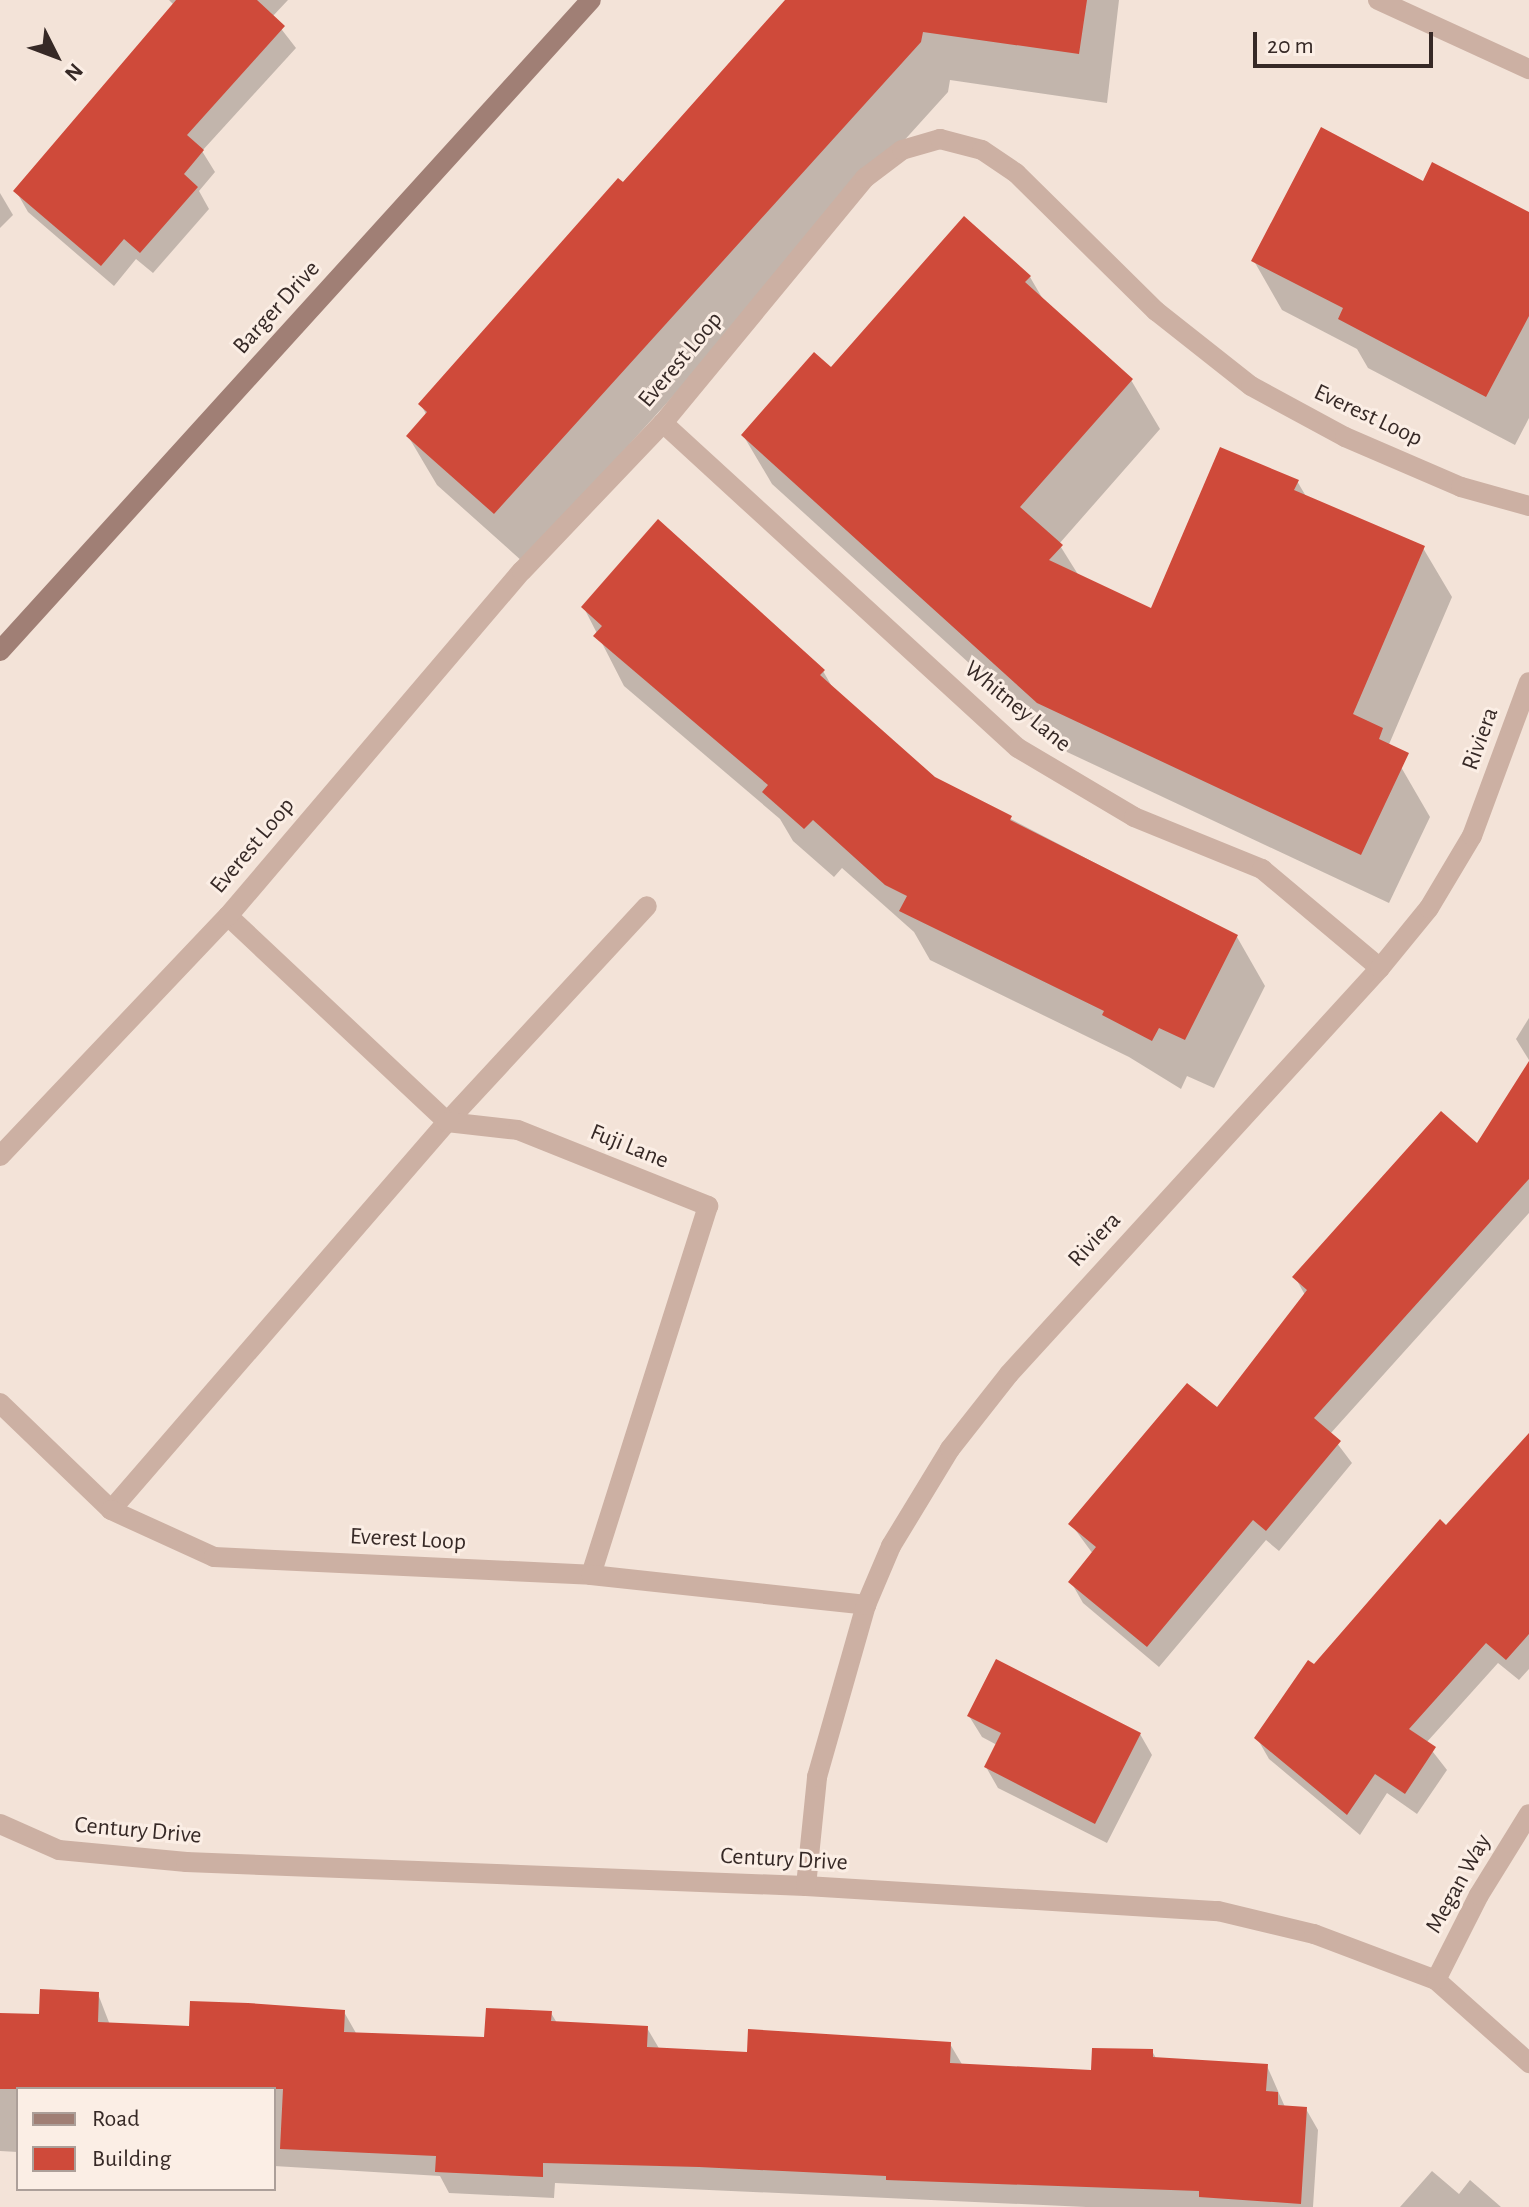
<!DOCTYPE html>
<html>
<head>
<meta charset="utf-8">
<style>
  body { margin:0 }
  #map { position:relative; width:1529px; height:2207px; overflow:hidden; background:#f3e3d8; font-family:"Alegreya Sans",sans-serif }
  div>[style] { position:absolute }
  .shadow>* { inset:0; background:#0003 }
  .building>* { inset:0; background:#cf4a3a }
  .service>* { height:20px; margin:-10px; padding:0 10px; transform-origin:10px; border-radius:10px; background:#ccb0a3 }
  .minor>* { height:20px; margin:-10px; padding:0 10px; transform-origin:10px; border-radius:10px; background:#ccb0a3 }
  .secondary>* { height:20px; margin:-10px; padding:0 10px; transform-origin:10px; border-radius:10px; background:#a07f75 }
  span { translate:-50% -50%; white-space:nowrap; text-align:center; line-height:1.15; -webkit-text-stroke:6px #fbeee5; paint-order:stroke }
  .street-label { font-size:24px; color:#362926 }
  .legend { position:absolute; left:16px; top:2087px; width:260px; height:104px; box-sizing:border-box; background:#fbeee5; border:2px solid #ac9f99; margin:0; padding:10px 14px; list-style:none; font-size:24px; color:#362926 }
  .legend li { display:flex; align-items:center; gap:16px; height:40px }
  .legend b { width:40px; border:2px solid #ac9f99 }
  .north { position:absolute; left:16px; top:16px; width:80px; height:80px; -webkit-text-stroke:6px #fbeee5; paint-order:stroke; rotate:132deg; font-size:22px; font-weight:700; line-height:32px; text-align:center; color:#362926 }
  .north::after { content:''; display:block; margin:auto; width:28px; height:36px; background:#362926; clip-path:polygon(50% 0,100% 100%,50% 72%,0 100%) }
  .scale { position:absolute; left:1253px; top:32px; width:180px; height:36px; box-sizing:border-box; border:4px solid #362926; border-top:0; padding-left:10px; font-size:24px; line-height:28px; white-space:nowrap; color:#362926; -webkit-text-stroke:6px #fbeee5; paint-order:stroke }
</style>
</head>
<body>
<div id="map">
  <div class="shadow">
    <i style="clip-path:polygon(169px 0,288px 0,272px 17px,296px 48px,202px 151px,215px 172px,199px 191px,209px 209px,153px 273px,136px 259px,114px 286px,28px 212px,16px 191px,174px 5px)"></i>
    <i style="clip-path:polygon(852px 0,1119px 0,1107px 103px,950px 80px,948px 92px,523px 562px,437px 485px,408px 436px,427px 416px,421px 405px,776px 13px)"></i>
    <i style="clip-path:polygon(1424px 184px,1529px 215px,1529px 418px,1515px 445px,1368px 368px,1357px 349px,1282px 310px,1254px 261px)"></i>
    <i style="clip-path:polygon(0 193px,13px 215px,0 228px)"></i>
    <i style="clip-path:polygon(1030px 277px,1044px 301px,1131px 380px,1160px 429px,1059px 544px,1079px 576px,1152px 611px,1297px 481px,1307px 498px,1423px 548px,1452px 597px,1384px 756px,1401px 767px,1430px 817px,1389px 903px,1067px 752px,772px 484px,743px 435px,831px 370px)"></i>
    <i style="clip-path:polygon(584px 608px,823px 671px,834px 690px,934px 779px,1237px 937px,1265px 986px,1214px 1088px,1187px 1076px,1181px 1089px,1129px 1057px,930px 960px,914px 932px,842px 868px,834px 877px,793px 841px,780px 819px,624px 686px)"></i>
    <i style="clip-path:polygon(1529px 1018px,1529px 1060px,1516px 1039px)"></i>
    <i style="clip-path:polygon(1529px 1065px,1529px 1213px,1330px 1434px,1352px 1463px,1279px 1551px,1266px 1540px,1159px 1667px,1083px 1603px,1071px 1582px,1093px 1554px,1071px 1524px,1217px 1410px,1305px 1295px,1295px 1277px,1478px 1146px)"></i>
    <i style="clip-path:polygon(1529px 1440px,1529px 1669px,1519px 1680px,1498px 1663px,1426px 1743px,1447px 1770px,1417px 1814px,1387px 1793px,1360px 1835px,1269px 1759px,1257px 1738px,1314px 1667px)"></i>
    <i style="clip-path:polygon(969px 1716px,1140px 1734px,1152px 1755px,1107px 1843px,998px 1788px,986px 1767px,997px 1745px,982px 1737px)"></i>
    <i style="clip-path:polygon(98px 1994px,110px 2025px,191px 2028px,344px 2012px,356px 2033px,486px 2039px,551px 2013px,557px 2023px,647px 2028px,660px 2050px,748px 2054px,950px 2044px,963px 2066px,1093px 2072px,1152px 2051px,1157px 2060px,1267px 2066px,1285px 2107px,1306px 2109px,1318px 2130px,1313px 2207px,1086px 2207px,555px 2183px,554px 2198px,449px 2193px,440px 2176px,274px 2166px,274px 2089px,18px 2089px,18px 2152px,0 2151px,0 2015px,41px 2016px)"></i>
    <i style="clip-path:polygon(1432px 2171px,1459px 2194px,1470px 2180px,1501px 2207px,1400px 2207px)"></i>
  </div>
  <div class="building">
    <i style="clip-path:polygon(176px 0,257px 0,285px 26px,187px 135px,204px 150px,184px 174px,198px 187px,140px 253px,124px 239px,101px 266px,13px 191px)"></i>
    <i style="clip-path:polygon(785px 0,1087px 0,1079px 54px,923px 32px,921px 42px,494px 514px,406px 436px,427px 412px,418px 404px,618px 178px,623px 182px)"></i>
    <i style="clip-path:polygon(1321px 127px,1423px 181px,1432px 162px,1529px 212px,1529px 316px,1486px 397px,1338px 319px,1343px 308px,1251px 261px)"></i>
    <i style="clip-path:polygon(964px 216px,1031px 276px,1025px 282px,1133px 379px,1020px 507px,1063px 545px,1049px 560px,1151px 608px,1220px 447px,1299px 480px,1294px 490px,1425px 546px,1353px 714px,1383px 728px,1379px 739px,1409px 753px,1361px 855px,1037px 703px,741px 435px,814px 352px,831px 367px)"></i>
    <i style="clip-path:polygon(658px 519px,825px 670px,820px 675px,935px 777px,1012px 816px,1010px 820px,1238px 935px,1185px 1040px,1159px 1028px,1152px 1041px,1102px 1015px,1104px 1011px,899px 911px,907px 896px,885px 885px,813px 820px,804px 829px,762px 792px,768px 785px,593px 636px,602px 626px,581px 607px)"></i>
    <i style="clip-path:polygon(1529px 1061px,1529px 1179px,1314px 1418px,1341px 1441px,1266px 1531px,1253px 1520px,1147px 1647px,1068px 1582px,1096px 1547px,1068px 1524px,1187px 1383px,1217px 1407px,1307px 1290px,1292px 1277px,1441px 1111px,1477px 1143px)"></i>
    <i style="clip-path:polygon(1529px 1433px,1529px 1634px,1506px 1660px,1486px 1643px,1409px 1729px,1436px 1747px,1405px 1794px,1375px 1774px,1347px 1815px,1254px 1738px,1308px 1660px,1314px 1664px,1440px 1519px,1446px 1525px)"></i>
    <i style="clip-path:polygon(996px 1659px,1141px 1733px,1095px 1824px,984px 1767px,1001px 1733px,967px 1716px)"></i>
    <i style="clip-path:polygon(40px 1989px,99px 1992px,98px 2022px,189px 2026px,190px 2001px,248px 2003px,345px 2010px,344px 2032px,484px 2037px,486px 2008px,552px 2011px,551px 2021px,648px 2026px,647px 2047px,747px 2052px,748px 2029px,951px 2042px,950px 2063px,1091px 2070px,1092px 2048px,1153px 2049px,1153px 2057px,1268px 2064px,1266px 2091px,1278px 2092px,1278px 2105px,1307px 2107px,1301px 2204px,1199px 2197px,1199px 2191px,886px 2180px,886px 2176px,699px 2167px,543px 2163px,543px 2177px,435px 2172px,436px 2156px,280px 2149px,283px 2089px,0 2089px,0 2013px,39px 2014px)"></i>
  </div>
  <div class="service">
    <i style="left:111px;top:1510px;width:513px;rotate:-49.11deg"></i>
    <i style="left:447px;top:1122px;width:294px;rotate:-47.2deg"></i>
  </div>
  <div class="minor">
    <i style="left:1378px;top:0;width:166px;rotate:24.6deg"></i>
    <i style="left:663px;top:423px;width:481px;rotate:42.5deg"></i>
    <i style="left:1018px;top:748px;width:135px;rotate:30.7deg"></i>
    <i style="left:1134px;top:817px;width:138px;rotate:22.1deg"></i>
    <i style="left:1262px;top:869px;width:154px;rotate:40deg"></i>
    <i style="left:228px;top:916px;width:301px;rotate:43.2deg"></i>
    <i style="left:447px;top:1122px;width:71px;rotate:6.4deg"></i>
    <i style="left:518px;top:1130px;width:205px;rotate:21.8deg"></i>
    <i style="left:708px;top:1206px;width:387px;rotate:107.6deg"></i>
    <i style="left:0;top:1156px;width:331px;rotate:-46.5deg"></i>
    <i style="left:228px;top:916px;width:453px;rotate:-49.6deg"></i>
    <i style="left:522px;top:571px;width:204px;rotate:-46.4deg"></i>
    <i style="left:663px;top:423px;width:318px;rotate:-50.5deg"></i>
    <i style="left:865px;top:178px;width:46px;rotate:-37.1deg"></i>
    <i style="left:902px;top:150px;width:40px;rotate:-16deg"></i>
    <i style="left:940px;top:139px;width:43px;rotate:14.7deg"></i>
    <i style="left:982px;top:150px;width:41px;rotate:34.1deg"></i>
    <i style="left:1016px;top:173px;width:197px;rotate:44.6deg"></i>
    <i style="left:1156px;top:311px;width:121px;rotate:38.3deg"></i>
    <i style="left:1251px;top:386px;width:107px;rotate:28.5deg"></i>
    <i style="left:1345px;top:437px;width:126px;rotate:23.3deg"></i>
    <i style="left:1461px;top:487px;width:71px;rotate:15.6deg"></i>
    <i style="left:0;top:1403px;width:154px;rotate:43.9deg"></i>
    <i style="left:111px;top:1510px;width:113px;rotate:24.5deg"></i>
    <i style="left:214px;top:1557px;width:377px;rotate:2.7deg"></i>
    <i style="left:591px;top:1575px;width:277px;rotate:6.2deg"></i>
    <i style="left:0;top:1824px;width:64px;rotate:23.8deg"></i>
    <i style="left:59px;top:1850px;width:128px;rotate:5.4deg"></i>
    <i style="left:186px;top:1862px;width:620px;rotate:2.22deg"></i>
    <i style="left:806px;top:1886px;width:413px;rotate:3.5deg"></i>
    <i style="left:1218px;top:1911px;width:99px;rotate:13.5deg"></i>
    <i style="left:1314px;top:1934px;width:130px;rotate:20.7deg"></i>
    <i style="left:1436px;top:1980px;width:125px;rotate:41.7deg"></i>
    <i style="left:806px;top:1886px;width:110px;rotate:-84.2deg"></i>
    <i style="left:817px;top:1777px;width:179px;rotate:-74.1deg"></i>
    <i style="left:866px;top:1605px;width:64px;rotate:-67deg"></i>
    <i style="left:891px;top:1546px;width:114px;rotate:-58.7deg"></i>
    <i style="left:950px;top:1449px;width:95px;rotate:-51.8deg"></i>
    <i style="left:1009px;top:1374px;width:550px;rotate:-47.58deg"></i>
    <i style="left:1380px;top:968px;width:77px;rotate:-50.8deg"></i>
    <i style="left:1429px;top:908px;width:84px;rotate:-59.2deg"></i>
    <i style="left:1472px;top:836px;width:164px;rotate:-69.7deg"></i>
    <i style="left:1436px;top:1980px;width:95px;rotate:-63.2deg"></i>
    <i style="left:1479px;top:1895px;width:95px;rotate:-58.3deg"></i>
  </div>
  <div class="secondary">
    <i style="left:0;top:651px;width:879px;rotate:-47.77deg"></i>
  </div>
  <div class="street-label">
    <span style="left:277px;top:308px;rotate:-48deg">Barger Drive</span>
    <span style="left:681px;top:360px;rotate:-50deg">Everest Loop</span>
    <span style="left:1368px;top:416px;rotate:25deg">Everest Loop</span>
    <span style="left:1017px;top:707px;rotate:39deg">Whitney Lane</span>
    <span style="left:1481px;top:739px;rotate:-70deg">Riviera</span>
    <span style="left:253px;top:846px;rotate:-50deg">Everest Loop</span>
    <span style="left:629px;top:1147px;rotate:22deg">Fuji Lane</span>
    <span style="left:1095px;top:1240px;rotate:-47deg">Riviera</span>
    <span style="left:408px;top:1540px;rotate:3deg">Everest Loop</span>
    <span style="left:138px;top:1831px;rotate:5deg">Century Drive</span>
    <span style="left:784px;top:1860px;rotate:3deg">Century Drive</span>
    <span style="left:1459px;top:1884px;rotate:-61deg">Megan Way</span>
  </div>
  <ul class="legend">
  <li><b style="height:10px;background:#a07f75"></b>Road</li>
  <li><b style="height:22px;background:#cf4a3a"></b>Building</li>
  </ul>
  <div class="north">N</div>
  <div class="scale">20 m</div>
</div>
</body>
</html>
